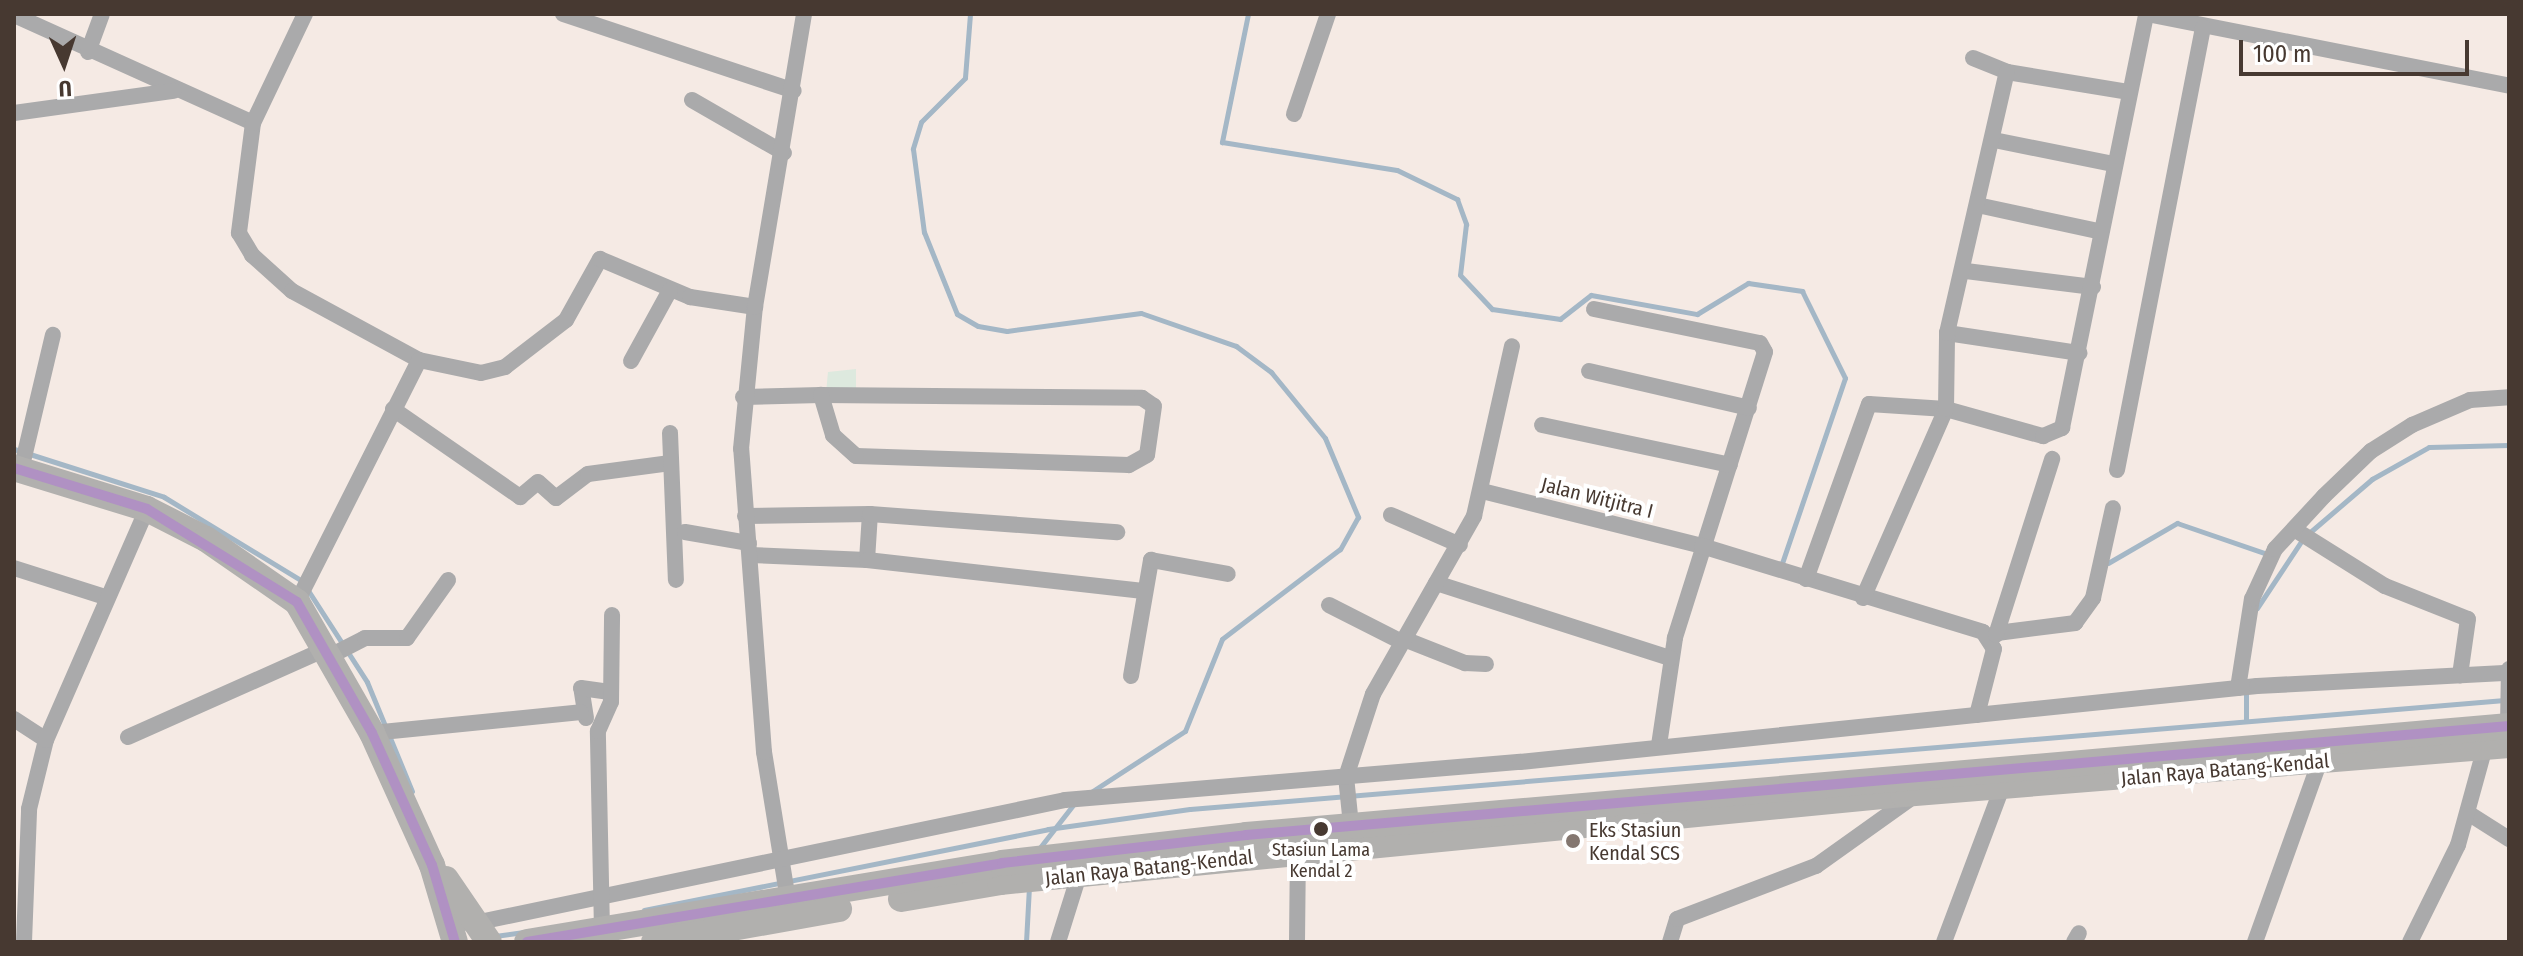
<!DOCTYPE html>
<html>
<head>
<meta charset="utf-8">
<style>
  body { margin:0 }
  #map { position:relative; width:2523px; height:956px; overflow:hidden; background:#f5eae4; font-family:"Fira Sans Condensed",sans-serif }
  div>[style] { position:absolute }
  .green>* { inset:0; background:#dde9de }
  .stream>* { height:5px; margin:-2.5px; padding:0 2.5px; transform-origin:2.5px; border-radius:2.5px; background:#a4b7c6 }
  .minor>* { height:16px; margin:-8px; padding:0 8px; transform-origin:8px; border-radius:8px; background:#aaaaab }
  .trunk>* { height:26px; margin:-13px; padding:0 13px; transform-origin:13px; border-radius:13px; background:#b1b0ae }
  .bus-1>* { height:10px; margin:-5px; padding:0 5px; transform-origin:5px; border-radius:5px; background:#b091c3 }
  .dots>* { width:22px; height:22px; translate:-50% -50%; box-sizing:border-box; border:4px solid #fff; border-radius:50% }
  span { translate:-50% -50%; white-space:nowrap; text-align:center; line-height:1.15; -webkit-text-stroke:8px #fff; paint-order:stroke }
  .bus-label { font-size:18px; color:#473931 }
  .street-label { font-size:20px; color:#473931 }
  .poi-label { font-size:20px; color:#473931 }
  .left { translate:0 -50%; text-align:left }
  .frame { position:absolute; inset:0; border:16px solid #473931; pointer-events:none }
  .north { position:absolute; left:24px; top:24px; width:80px; height:80px; -webkit-text-stroke:6px #fff; paint-order:stroke; rotate:177deg; font-size:22px; font-weight:700; line-height:32px; text-align:center; color:#473931 }
  .north::after { content:''; display:block; margin:auto; width:28px; height:36px; background:#473931; clip-path:polygon(50% 0,100% 100%,50% 72%,0 100%) }
  .scale { position:absolute; left:2239px; top:40px; width:230px; height:36px; box-sizing:border-box; border:4px solid #473931; border-top:0; padding-left:10px; font-size:24px; line-height:28px; white-space:nowrap; color:#473931; -webkit-text-stroke:6px #fff; paint-order:stroke }
</style>
</head>
<body>
<div id="map">
  <div class="green">
    <i style="clip-path:polygon(856px 369px,856px 394px,826px 393px,828px 372px)"></i>
  </div>
  <div class="stream">
    <i style="left:970px;top:14px;width:64px;rotate:94.5deg"></i>
    <i style="left:965px;top:78px;width:62px;rotate:135deg"></i>
    <i style="left:921px;top:122px;width:28px;rotate:107deg"></i>
    <i style="left:913px;top:149px;width:84px;rotate:82.5deg"></i>
    <i style="left:924px;top:232px;width:88px;rotate:68.1deg"></i>
    <i style="left:957px;top:314px;width:24px;rotate:30deg"></i>
    <i style="left:978px;top:326px;width:29px;rotate:10deg"></i>
    <i style="left:1007px;top:331px;width:135px;rotate:-7.7deg"></i>
    <i style="left:1141px;top:313px;width:101px;rotate:19.2deg"></i>
    <i style="left:1236px;top:346px;width:44px;rotate:36.6deg"></i>
    <i style="left:1271px;top:372px;width:85px;rotate:50.7deg"></i>
    <i style="left:1325px;top:438px;width:86px;rotate:67.3deg"></i>
    <i style="left:1358px;top:517px;width:37px;rotate:119deg"></i>
    <i style="left:1340px;top:549px;width:148px;rotate:142.7deg"></i>
    <i style="left:1222px;top:639px;width:99px;rotate:111.9deg"></i>
    <i style="left:1185px;top:731px;width:112px;rotate:147deg"></i>
    <i style="left:1248px;top:14px;width:131px;rotate:101.5deg"></i>
    <i style="left:1222px;top:142px;width:177px;rotate:9.1deg"></i>
    <i style="left:1397px;top:170px;width:67px;rotate:25.8deg"></i>
    <i style="left:1457px;top:199px;width:27px;rotate:70deg"></i>
    <i style="left:1466px;top:224px;width:51px;rotate:96.7deg"></i>
    <i style="left:1460px;top:275px;width:47px;rotate:46.7deg"></i>
    <i style="left:1492px;top:309px;width:69px;rotate:8.4deg"></i>
    <i style="left:1560px;top:319px;width:39px;rotate:-38deg"></i>
    <i style="left:1591px;top:295px;width:108px;rotate:10.2deg"></i>
    <i style="left:1697px;top:314px;width:60px;rotate:-31.3deg"></i>
    <i style="left:1748px;top:283px;width:55px;rotate:8.4deg"></i>
    <i style="left:1802px;top:291px;width:97px;rotate:63.7deg"></i>
    <i style="left:1845px;top:378px;width:195px;rotate:108.8deg"></i>
    <i style="left:14px;top:449px;width:157px;rotate:17.7deg"></i>
    <i style="left:164px;top:497px;width:162px;rotate:31.3deg"></i>
    <i style="left:302px;top:581px;width:120px;rotate:57.2deg"></i>
    <i style="left:367px;top:682px;width:118px;rotate:67.6deg"></i>
    <i style="left:2309px;top:533px;width:83px;rotate:-40.6deg"></i>
    <i style="left:2372px;top:479px;width:65px;rotate:-29.3deg"></i>
    <i style="left:2429px;top:447px;width:80px;rotate:-1.4deg"></i>
    <i style="left:2108px;top:563px;width:80px;rotate:-30.1deg"></i>
    <i style="left:2177px;top:523px;width:95px;rotate:19deg"></i>
    <i style="left:2257px;top:608px;width:82px;rotate:-56.5deg"></i>
    <i style="left:2246px;top:720px;width:31px;rotate:-90deg"></i>
    <i style="left:1038px;top:850px;width:57px;rotate:-52.1deg"></i>
    <i style="left:644px;top:910px;width:412px;rotate:-11.3deg"></i>
    <i style="left:1048px;top:829px;width:143px;rotate:-8deg"></i>
    <i style="left:1190px;top:809px;width:1319px;rotate:-4.74deg"></i>
    <i style="left:495px;top:936px;width:29px;rotate:-8deg"></i>
    <i style="left:1026px;top:942px;width:55px;rotate:-86.9deg"></i>
  </div>
  <div class="minor">
    <i style="left:563px;top:14px;width:243px;rotate:18.4deg"></i>
    <i style="left:2147px;top:14px;width:369px;rotate:11.2deg"></i>
    <i style="left:14px;top:15px;width:262px;rotate:24.3deg"></i>
    <i style="left:253px;top:123px;width:111px;rotate:97.3deg"></i>
    <i style="left:239px;top:233px;width:26px;rotate:59deg"></i>
    <i style="left:252px;top:255px;width:54px;rotate:42deg"></i>
    <i style="left:292px;top:291px;width:145px;rotate:28.5deg"></i>
    <i style="left:419px;top:360px;width:63px;rotate:11.8deg"></i>
    <i style="left:481px;top:373px;width:25px;rotate:-14deg"></i>
    <i style="left:505px;top:367px;width:77px;rotate:-37.6deg"></i>
    <i style="left:566px;top:320px;width:70px;rotate:-60.9deg"></i>
    <i style="left:600px;top:259px;width:98px;rotate:22.9deg"></i>
    <i style="left:690px;top:297px;width:66px;rotate:8.7deg"></i>
    <i style="left:88px;top:52px;width:40px;rotate:-69.8deg"></i>
    <i style="left:1973px;top:58px;width:37px;rotate:22deg"></i>
    <i style="left:2007px;top:72px;width:124px;rotate:9.3deg"></i>
    <i style="left:692px;top:100px;width:106px;rotate:29.9deg"></i>
    <i style="left:14px;top:113px;width:161px;rotate:-7.9deg"></i>
    <i style="left:1294px;top:114px;width:106px;rotate:-71.2deg"></i>
    <i style="left:253px;top:123px;width:121px;rotate:-64.5deg"></i>
    <i style="left:1994px;top:140px;width:121px;rotate:11.4deg"></i>
    <i style="left:1982px;top:206px;width:119px;rotate:12.2deg"></i>
    <i style="left:1966px;top:271px;width:128px;rotate:7.2deg"></i>
    <i style="left:1594px;top:309px;width:169px;rotate:11.6deg"></i>
    <i style="left:1760px;top:343px;width:10px;rotate:61deg"></i>
    <i style="left:1765px;top:352px;width:300px;rotate:107.5deg"></i>
    <i style="left:1675px;top:638px;width:108px;rotate:98.5deg"></i>
    <i style="left:1947px;top:333px;width:134px;rotate:8.6deg"></i>
    <i style="left:631px;top:361px;width:81px;rotate:-61.2deg"></i>
    <i style="left:1589px;top:371px;width:164px;rotate:13deg"></i>
    <i style="left:743px;top:397px;width:78px;rotate:-1.5deg"></i>
    <i style="left:821px;top:395px;width:321px;rotate:0.5deg"></i>
    <i style="left:1142px;top:398px;width:14px;rotate:34deg"></i>
    <i style="left:1154px;top:406px;width:49px;rotate:98.1deg"></i>
    <i style="left:1147px;top:455px;width:21px;rotate:151deg"></i>
    <i style="left:1129px;top:465px;width:273px;rotate:-178.1deg"></i>
    <i style="left:856px;top:456px;width:31px;rotate:-138deg"></i>
    <i style="left:833px;top:435px;width:42px;rotate:-106.7deg"></i>
    <i style="left:393px;top:409px;width:155px;rotate:34.7deg"></i>
    <i style="left:520px;top:497px;width:23px;rotate:-40deg"></i>
    <i style="left:538px;top:482px;width:24px;rotate:42deg"></i>
    <i style="left:556px;top:498px;width:40px;rotate:-37deg"></i>
    <i style="left:588px;top:474px;width:83px;rotate:-7.6deg"></i>
    <i style="left:1542px;top:425px;width:192px;rotate:12deg"></i>
    <i style="left:670px;top:433px;width:147px;rotate:87.7deg"></i>
    <i style="left:21px;top:470px;width:139px;rotate:-76.7deg"></i>
    <i style="left:2117px;top:470px;width:451px;rotate:-79deg"></i>
    <i style="left:1482px;top:491px;width:227px;rotate:14deg"></i>
    <i style="left:1702px;top:546px;width:294px;rotate:17deg"></i>
    <i style="left:1983px;top:632px;width:20px;rotate:57deg"></i>
    <i style="left:1994px;top:649px;width:68px;rotate:104.4deg"></i>
    <i style="left:1391px;top:515px;width:75px;rotate:23.5deg"></i>
    <i style="left:745px;top:516px;width:125px;rotate:-0.9deg"></i>
    <i style="left:2294px;top:529px;width:107px;rotate:32.1deg"></i>
    <i style="left:2385px;top:586px;width:89px;rotate:21.7deg"></i>
    <i style="left:2468px;top:619px;width:57px;rotate:98.1deg"></i>
    <i style="left:685px;top:532px;width:65px;rotate:9.8deg"></i>
    <i style="left:750px;top:555px;width:117px;rotate:2.4deg"></i>
    <i style="left:867px;top:560px;width:46px;rotate:-86.3deg"></i>
    <i style="left:870px;top:514px;width:248px;rotate:4.2deg"></i>
    <i style="left:867px;top:560px;width:278px;rotate:6.4deg"></i>
    <i style="left:14px;top:568px;width:96px;rotate:17.7deg"></i>
    <i style="left:1806px;top:579px;width:186px;rotate:-70.2deg"></i>
    <i style="left:1869px;top:404px;width:77px;rotate:3.7deg"></i>
    <i style="left:1946px;top:409px;width:101px;rotate:15.6deg"></i>
    <i style="left:2043px;top:436px;width:21px;rotate:-23deg"></i>
    <i style="left:2062px;top:428px;width:422px;rotate:-78.5deg"></i>
    <i style="left:1436px;top:583px;width:246px;rotate:17.8deg"></i>
    <i style="left:1863px;top:598px;width:206px;rotate:-66.3deg"></i>
    <i style="left:1946px;top:409px;width:76px;rotate:-89.2deg"></i>
    <i style="left:1947px;top:333px;width:268px;rotate:-77.1deg"></i>
    <i style="left:297px;top:602px;width:271px;rotate:-63.2deg"></i>
    <i style="left:1329px;top:605px;width:82px;rotate:26.9deg"></i>
    <i style="left:1997px;top:633px;width:79px;rotate:-7.3deg"></i>
    <i style="left:2075px;top:623px;width:31px;rotate:-54deg"></i>
    <i style="left:2093px;top:598px;width:92px;rotate:-77.5deg"></i>
    <i style="left:1996px;top:635px;width:185px;rotate:-72.3deg"></i>
    <i style="left:1404px;top:639px;width:66px;rotate:21.5deg"></i>
    <i style="left:1465px;top:663px;width:21px;rotate:3deg"></i>
    <i style="left:332px;top:655px;width:37px;rotate:-27deg"></i>
    <i style="left:365px;top:638px;width:42px"></i>
    <i style="left:407px;top:638px;width:71px;rotate:-54.7deg"></i>
    <i style="left:1131px;top:676px;width:118px;rotate:-80.2deg"></i>
    <i style="left:1151px;top:560px;width:78px;rotate:10.3deg"></i>
    <i style="left:2238px;top:688px;width:90px;rotate:-81.1deg"></i>
    <i style="left:2252px;top:599px;width:55px;rotate:-65.3deg"></i>
    <i style="left:2275px;top:549px;width:72px;rotate:-47.2deg"></i>
    <i style="left:2324px;top:496px;width:65px;rotate:-43.8deg"></i>
    <i style="left:2371px;top:451px;width:49px;rotate:-32.4deg"></i>
    <i style="left:2412px;top:425px;width:63px;rotate:-23.3deg"></i>
    <i style="left:2470px;top:400px;width:39px;rotate:-4deg"></i>
    <i style="left:586px;top:718px;width:30px;rotate:-99deg"></i>
    <i style="left:581px;top:688px;width:29px;rotate:8deg"></i>
    <i style="left:14px;top:719px;width:38px;rotate:33deg"></i>
    <i style="left:2508px;top:726px;width:57px;rotate:-89deg"></i>
    <i style="left:372px;top:733px;width:210px;rotate:-5.7deg"></i>
    <i style="left:128px;top:737px;width:219px;rotate:-24deg"></i>
    <i style="left:2468px;top:813px;width:49px;rotate:32.4deg"></i>
    <i style="left:1351px;top:825px;width:48px;rotate:-95.9deg"></i>
    <i style="left:1346px;top:777px;width:87px;rotate:-72deg"></i>
    <i style="left:1373px;top:694px;width:205px;rotate:-60.4deg"></i>
    <i style="left:1474px;top:516px;width:174px;rotate:-77.4deg"></i>
    <i style="left:788px;top:900px;width:150px;rotate:-99.2deg"></i>
    <i style="left:764px;top:752px;width:304px;rotate:-94.3deg"></i>
    <i style="left:741px;top:449px;width:143px;rotate:-84.4deg"></i>
    <i style="left:755px;top:307px;width:297px;rotate:-80.5deg"></i>
    <i style="left:470px;top:924px;width:608px;rotate:-11.77deg"></i>
    <i style="left:1065px;top:800px;width:457px;rotate:-4.8deg"></i>
    <i style="left:1520px;top:762px;width:741px;rotate:-5.89deg"></i>
    <i style="left:2257px;top:686px;width:252px;rotate:-3deg"></i>
    <i style="left:602px;top:930px;width:199px;rotate:-91.2deg"></i>
    <i style="left:598px;top:731px;width:32px;rotate:-66deg"></i>
    <i style="left:611px;top:702px;width:87px;rotate:-89.3deg"></i>
    <i style="left:24px;top:942px;width:133px;rotate:-87.8deg"></i>
    <i style="left:29px;top:809px;width:71px;rotate:-76.2deg"></i>
    <i style="left:46px;top:740px;width:252px;rotate:-66.4deg"></i>
    <i style="left:1058px;top:942px;width:70px;rotate:-72.6deg"></i>
    <i style="left:1297px;top:942px;width:89px;rotate:-89.4deg"></i>
    <i style="left:1670px;top:942px;width:24px;rotate:-73deg"></i>
    <i style="left:1677px;top:919px;width:149px;rotate:-20.9deg"></i>
    <i style="left:1816px;top:866px;width:124px;rotate:-35.5deg"></i>
    <i style="left:1944px;top:942px;width:165px;rotate:-69.4deg"></i>
    <i style="left:2074px;top:942px;width:10px;rotate:-61deg"></i>
    <i style="left:2255px;top:942px;width:190px;rotate:-70.3deg"></i>
    <i style="left:2410px;top:942px;width:108px;rotate:-63.7deg"></i>
    <i style="left:2458px;top:845px;width:102px;rotate:-74.6deg"></i>
  </div>
  <div class="trunk">
    <i style="left:14px;top:468px;width:139px;rotate:17.1deg"></i>
    <i style="left:147px;top:509px;width:66px;rotate:27deg"></i>
    <i style="left:206px;top:539px;width:111px;rotate:34.7deg"></i>
    <i style="left:297px;top:602px;width:151px;rotate:60.2deg"></i>
    <i style="left:372px;top:733px;width:145px;rotate:65.6deg"></i>
    <i style="left:432px;top:865px;width:80px;rotate:73.4deg"></i>
    <i style="left:446px;top:879px;width:76px;rotate:55.7deg"></i>
    <i style="left:901px;top:899px;width:100px;rotate:-9.7deg"></i>
    <i style="left:1000px;top:882px;width:907px;rotate:-5.57deg"></i>
    <i style="left:1903px;top:794px;width:608px;rotate:-4.62deg"></i>
    <i style="left:527px;top:942px;width:482px;rotate:-9.4deg"></i>
    <i style="left:1002px;top:863px;width:246px;rotate:-6.5deg"></i>
    <i style="left:1246px;top:835px;width:1268px;rotate:-4.93deg"></i>
    <i style="left:654px;top:942px;width:188px;rotate:-10.1deg"></i>
  </div>
  <div class="bus-1">
    <i style="left:14px;top:468px;width:139px;rotate:17.1deg"></i>
    <i style="left:147px;top:509px;width:176px;rotate:31.8deg"></i>
    <i style="left:297px;top:602px;width:151px;rotate:60.2deg"></i>
    <i style="left:372px;top:733px;width:145px;rotate:65.6deg"></i>
    <i style="left:432px;top:865px;width:80px;rotate:73.4deg"></i>
    <i style="left:527px;top:942px;width:482px;rotate:-9.4deg"></i>
    <i style="left:1002px;top:863px;width:246px;rotate:-6.5deg"></i>
    <i style="left:1246px;top:835px;width:1268px;rotate:-4.93deg"></i>
  </div>
  <div class="dots">
    <i style="left:1321px;top:829px;background:#473931"></i>
    <i style="left:1573px;top:841px;background:#847770"></i>
  </div>
  <div class="bus-label">
    <span style="left:1321px;top:861px">Stasiun Lama<br>Kendal 2</span>
  </div>
  <div class="street-label">
    <span style="left:1597px;top:498px;rotate:14deg">Jalan Witjitra I</span>
    <span style="left:2225px;top:770px;rotate:-5deg">Jalan Raya Batang-Kendal</span>
    <span style="left:1149px;top:868px;rotate:-6deg">Jalan Raya Batang-Kendal</span>
  </div>
  <div class="poi-label">
    <span class="left" style="left:1589px;top:842px">Eks Stasiun<br>Kendal SCS</span>
  </div>
  <div class="frame"></div>
  <div class="north">U</div>
  <div class="scale">100 m</div>
</div>
</body>
</html>
